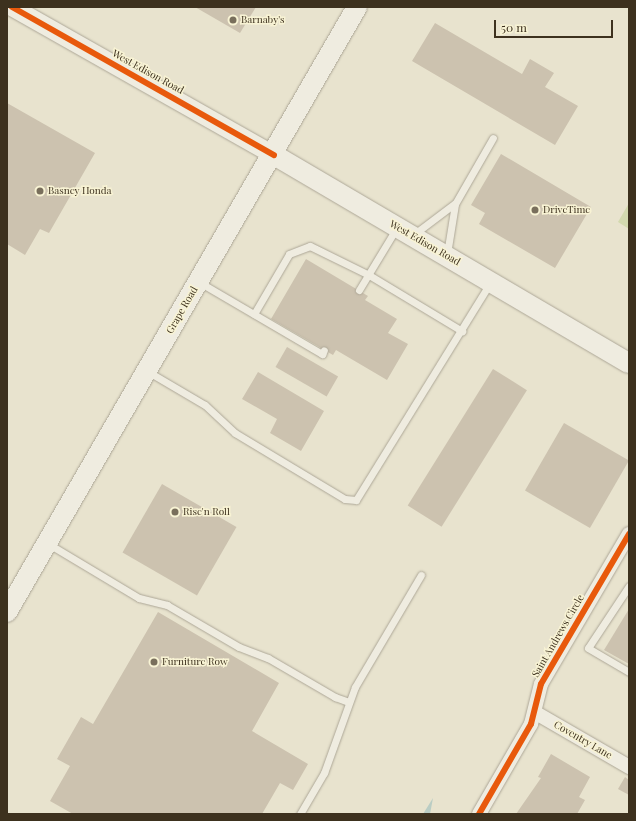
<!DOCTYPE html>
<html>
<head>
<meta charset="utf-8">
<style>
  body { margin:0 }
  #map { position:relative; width:636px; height:821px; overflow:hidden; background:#e8e3ce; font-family:"Playfair Display",serif }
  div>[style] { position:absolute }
  .green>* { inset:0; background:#d3d9af }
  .water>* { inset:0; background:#bacdc4 }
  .building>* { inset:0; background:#ccc2af; transform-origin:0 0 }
  .roads { filter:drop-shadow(0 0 1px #ada797) drop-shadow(0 0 1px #ada797) }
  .service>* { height:7px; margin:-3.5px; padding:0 3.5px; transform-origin:3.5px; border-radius:3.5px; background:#efece0 }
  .minor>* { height:14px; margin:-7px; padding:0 7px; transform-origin:7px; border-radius:7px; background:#efece0 }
  .tertiary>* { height:18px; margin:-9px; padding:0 9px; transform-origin:9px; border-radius:9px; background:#efece0 }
  .secondary>* { height:20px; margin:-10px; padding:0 10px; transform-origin:10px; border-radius:10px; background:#efece0 }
  .cycleway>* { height:6px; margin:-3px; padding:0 3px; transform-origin:3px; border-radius:3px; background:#e8590c }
  .dots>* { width:11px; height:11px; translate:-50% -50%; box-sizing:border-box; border:2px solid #f8f3d4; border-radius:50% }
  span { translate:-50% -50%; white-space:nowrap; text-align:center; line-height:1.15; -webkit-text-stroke:3px #f8f3d4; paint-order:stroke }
  .poi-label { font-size:10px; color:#3d311e }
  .left { translate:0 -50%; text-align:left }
  .street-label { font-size:10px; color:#3d311e }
  .frame { position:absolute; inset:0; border:8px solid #3d311e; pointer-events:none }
  .scale { position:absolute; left:494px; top:20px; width:119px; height:18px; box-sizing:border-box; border:2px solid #3d311e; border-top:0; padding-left:5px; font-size:12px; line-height:14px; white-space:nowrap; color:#3d311e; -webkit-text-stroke:3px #f8f3d4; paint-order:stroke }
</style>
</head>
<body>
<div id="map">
  <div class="green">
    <i style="clip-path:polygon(629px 203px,629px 229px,618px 222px)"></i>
  </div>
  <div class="water">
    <i style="clip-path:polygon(433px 798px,430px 814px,423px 814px)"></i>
  </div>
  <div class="building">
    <i style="clip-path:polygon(195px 7px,256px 7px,240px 33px)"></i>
    <i style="clip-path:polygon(435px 23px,522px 74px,530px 59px,554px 73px,545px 87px,578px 106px,555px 145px,412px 61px)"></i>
    <i style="clip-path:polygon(7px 103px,95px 153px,49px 233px,40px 229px,25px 255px,7px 244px)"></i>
    <i style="clip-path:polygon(501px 154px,591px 207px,555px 268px,479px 224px,485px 213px,471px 205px)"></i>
    <i style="clip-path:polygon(306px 259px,368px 296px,365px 300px,397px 319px,388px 333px,408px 344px,387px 380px,336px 350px,333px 355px,271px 319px)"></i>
    <i style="left:287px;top:347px;width:59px;height:23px;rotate:30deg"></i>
    <i style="left:493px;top:369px;width:40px;height:161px;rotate:32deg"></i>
    <i style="clip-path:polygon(258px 372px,324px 411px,301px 451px,270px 433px,277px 419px,242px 399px)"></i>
    <i style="left:564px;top:423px;width:75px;height:78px;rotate:30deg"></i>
    <i style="left:162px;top:484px;width:86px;height:79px;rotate:30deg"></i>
    <i style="clip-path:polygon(629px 609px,629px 664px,604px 650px)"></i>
    <i style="clip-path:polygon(158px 612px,279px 683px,252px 731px,308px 764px,293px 790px,280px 783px,262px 814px,73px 814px,50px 801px,70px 766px,57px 759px,81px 717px,93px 724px)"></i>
    <i style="clip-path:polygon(551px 754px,590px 777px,579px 797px,585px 800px,577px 814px,516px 814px,541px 778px,538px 777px)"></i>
    <i style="clip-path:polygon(625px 777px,629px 780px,629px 795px,618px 789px)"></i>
  </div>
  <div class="roads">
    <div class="service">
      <i style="left:413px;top:235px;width:51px;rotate:-37.1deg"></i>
      <i style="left:447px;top:254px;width:51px;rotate:-80.9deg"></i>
      <i style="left:455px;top:204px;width:76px;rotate:-60.1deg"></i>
      <i style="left:199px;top:282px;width:143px;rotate:30.3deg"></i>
      <i style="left:322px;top:354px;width:4px;rotate:-63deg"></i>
      <i style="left:359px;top:290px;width:71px;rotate:-58.8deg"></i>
      <i style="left:254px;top:314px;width:69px;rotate:-59.7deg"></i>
      <i style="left:289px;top:254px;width:22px;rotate:-21deg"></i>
      <i style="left:310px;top:246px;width:66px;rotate:26.2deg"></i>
      <i style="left:369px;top:275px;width:109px;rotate:31.1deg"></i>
      <i style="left:147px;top:371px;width:67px;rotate:30.4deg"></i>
      <i style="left:205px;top:405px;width:41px;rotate:43deg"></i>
      <i style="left:235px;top:433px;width:128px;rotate:31deg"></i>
      <i style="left:345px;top:499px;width:11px;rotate:5deg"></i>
      <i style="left:356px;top:500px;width:255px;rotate:-58.3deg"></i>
      <i style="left:47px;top:543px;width:107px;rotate:30.9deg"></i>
      <i style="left:139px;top:598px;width:29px;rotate:14deg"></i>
      <i style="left:167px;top:605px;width:83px;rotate:30.3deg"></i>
      <i style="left:239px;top:647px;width:31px;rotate:21deg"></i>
      <i style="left:268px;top:658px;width:78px;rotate:30.2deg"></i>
      <i style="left:335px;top:697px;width:15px;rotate:20deg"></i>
      <i style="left:629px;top:586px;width:74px;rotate:123.5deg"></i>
      <i style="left:588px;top:648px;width:48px;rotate:30.3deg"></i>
      <i style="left:300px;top:814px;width:48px;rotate:-59.7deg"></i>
      <i style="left:324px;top:773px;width:91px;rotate:-70.2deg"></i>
      <i style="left:355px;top:687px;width:130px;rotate:-59.5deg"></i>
    </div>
    <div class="minor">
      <i style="left:536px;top:713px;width:108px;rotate:30.1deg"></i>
      <i style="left:479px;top:814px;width:104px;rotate:-60deg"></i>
      <i style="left:531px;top:724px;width:41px;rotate:-76deg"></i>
      <i style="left:541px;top:684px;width:174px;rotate:-59.6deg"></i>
    </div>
    <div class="tertiary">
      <i style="left:12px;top:7px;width:301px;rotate:29.5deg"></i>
    </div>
    <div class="secondary">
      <i style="left:274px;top:155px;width:411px;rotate:30.4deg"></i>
      <i style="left:7px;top:612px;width:699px;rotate:-59.95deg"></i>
    </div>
  </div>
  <div class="cycleway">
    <i style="left:12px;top:7px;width:301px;rotate:29.5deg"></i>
    <i style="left:479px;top:814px;width:104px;rotate:-60deg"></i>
    <i style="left:531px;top:724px;width:41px;rotate:-76deg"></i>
    <i style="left:541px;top:684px;width:174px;rotate:-59.6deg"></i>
  </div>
  <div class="dots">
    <i style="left:233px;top:20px;background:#796f5c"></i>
    <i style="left:40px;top:191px;background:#796f5c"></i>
    <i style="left:535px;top:210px;background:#796f5c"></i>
    <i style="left:175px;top:512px;background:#796f5c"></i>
    <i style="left:154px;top:662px;background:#796f5c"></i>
  </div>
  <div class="poi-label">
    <span class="left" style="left:241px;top:20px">Barnaby's</span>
    <span class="left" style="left:48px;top:191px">Basney Honda</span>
    <span class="left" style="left:543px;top:210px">DriveTime</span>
    <span class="left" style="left:183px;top:512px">Rise'n Roll</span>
    <span class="left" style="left:162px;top:662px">Furniture Row</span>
  </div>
  <div class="street-label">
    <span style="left:148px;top:72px;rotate:29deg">West Edison Road</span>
    <span style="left:425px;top:243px;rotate:30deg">West Edison Road</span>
    <span style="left:182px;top:310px;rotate:-60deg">Grape Road</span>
    <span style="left:558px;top:636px;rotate:-60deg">Saint Andrews Circle</span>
    <span style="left:583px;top:740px;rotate:30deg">Coventry Lane</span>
  </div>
  <div class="frame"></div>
  <div class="scale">50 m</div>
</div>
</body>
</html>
